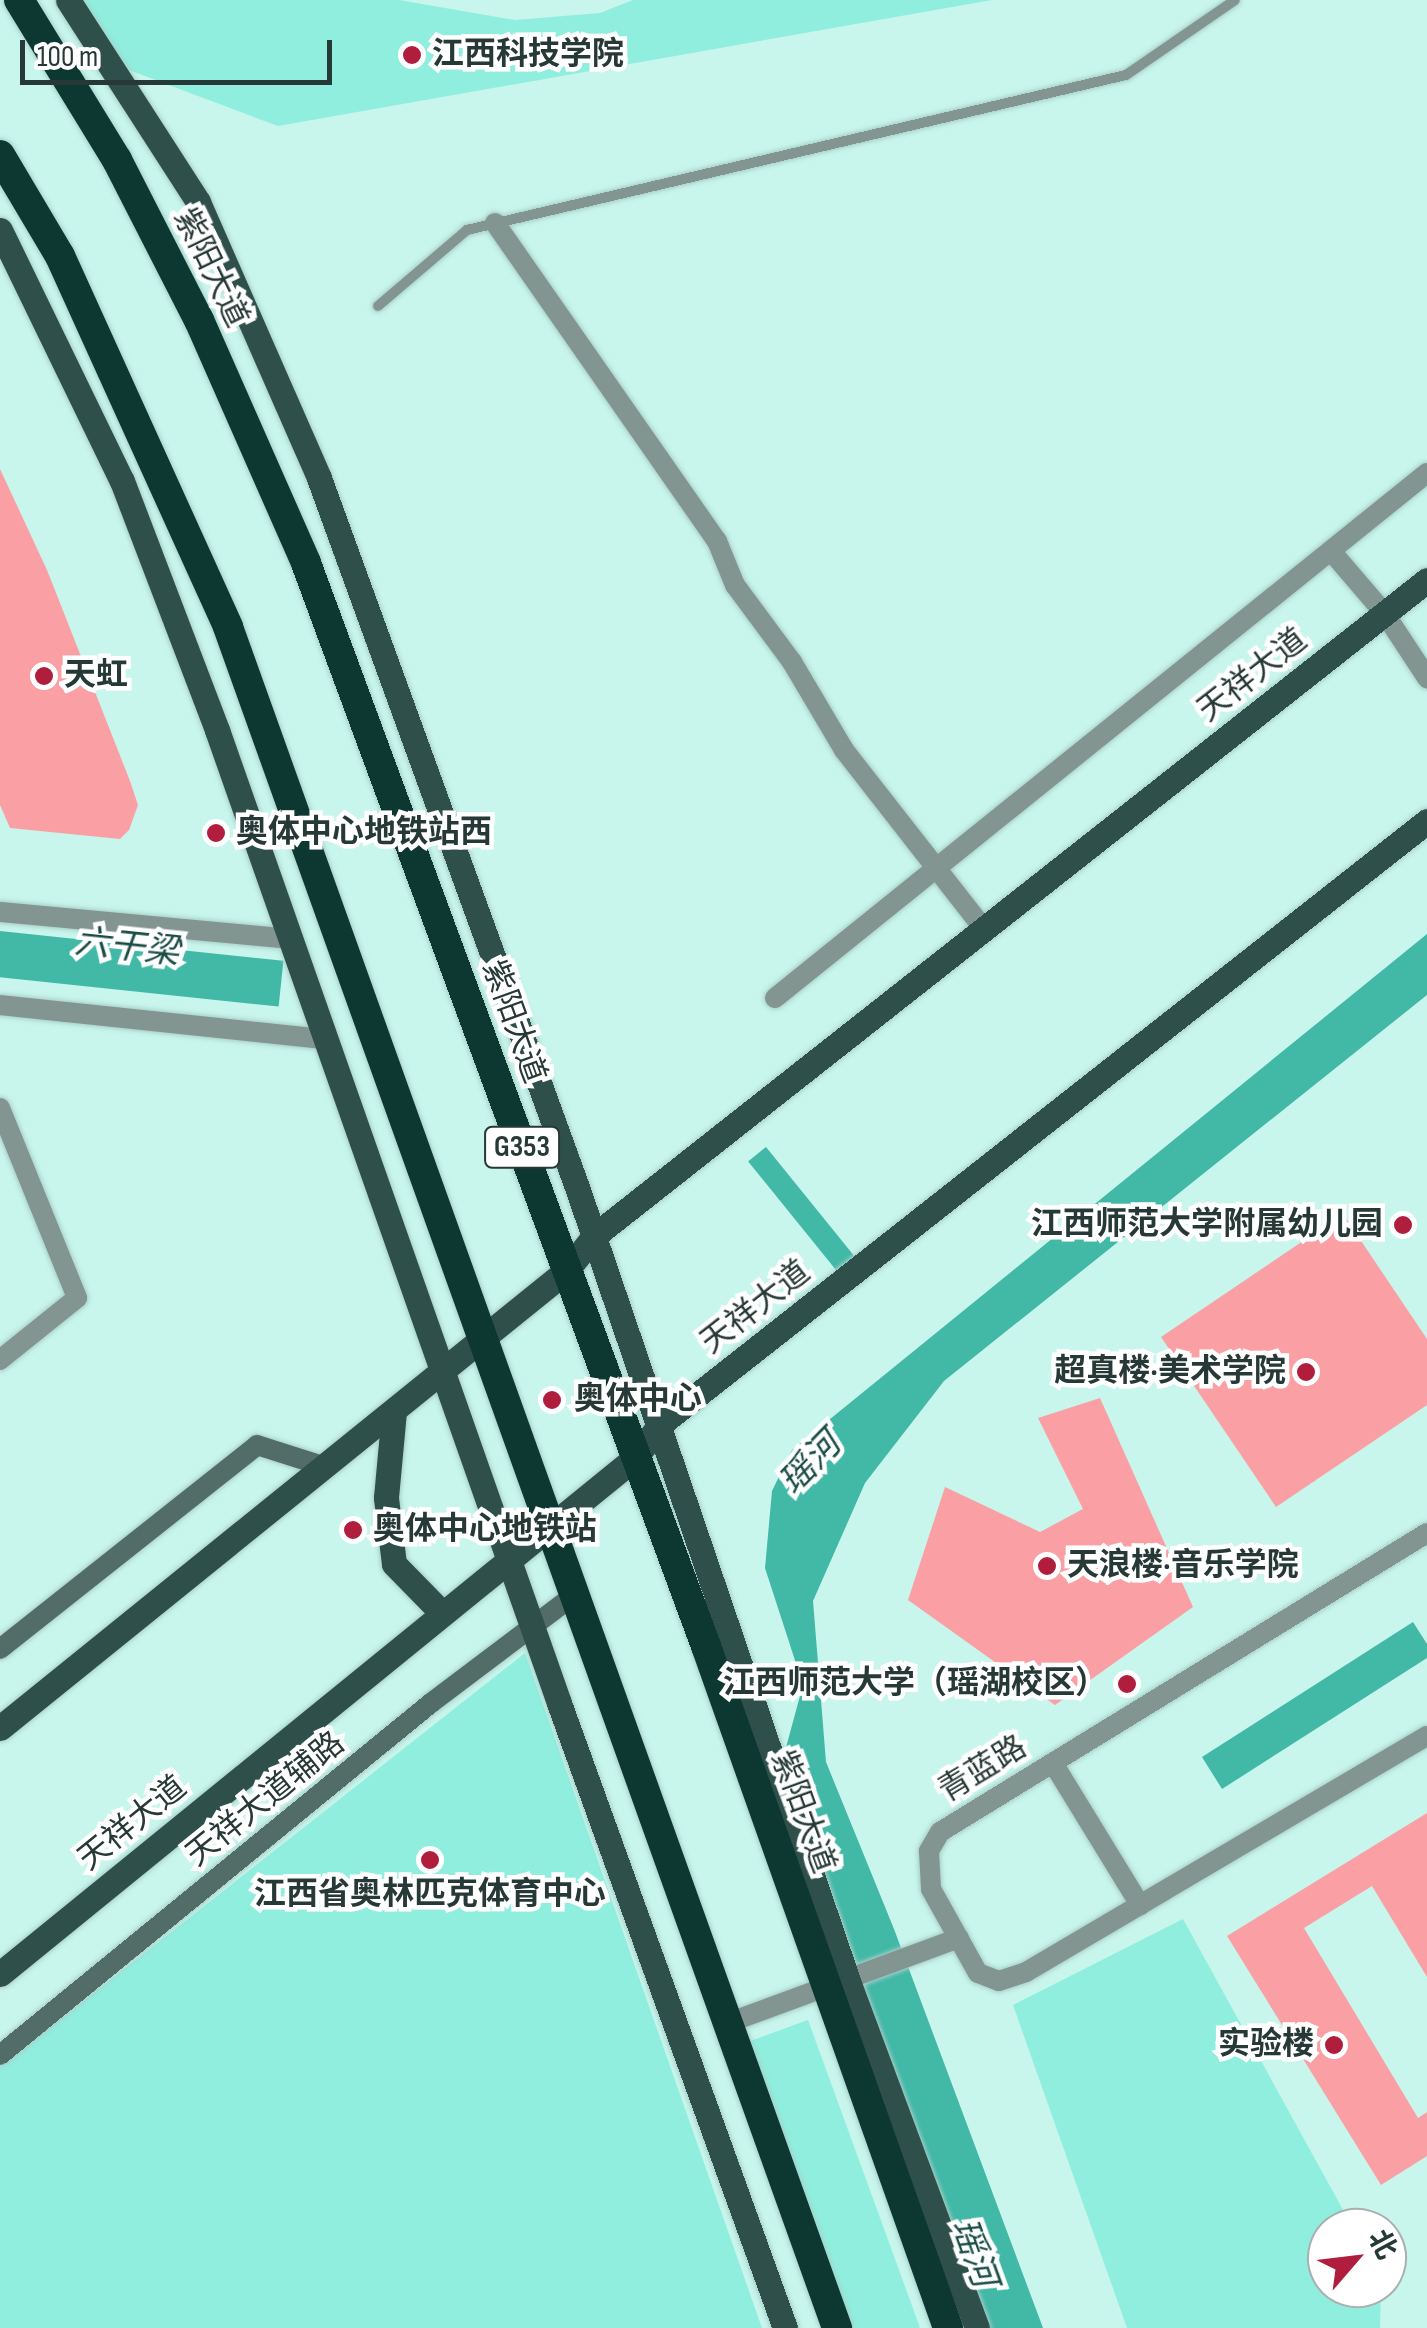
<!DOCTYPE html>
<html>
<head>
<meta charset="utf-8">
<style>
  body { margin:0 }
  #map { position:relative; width:1427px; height:2328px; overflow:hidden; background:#c8f5ec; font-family:"Sofia Sans Condensed","Noto Sans SC",sans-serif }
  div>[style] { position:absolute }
  .green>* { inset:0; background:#90eede; transform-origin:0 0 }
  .water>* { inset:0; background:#42b8a7; transform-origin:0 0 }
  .building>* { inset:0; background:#faa0a4 }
  .roads { filter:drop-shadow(0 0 2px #a8cfc8) drop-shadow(0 0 2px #a8cfc8) }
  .lane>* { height:10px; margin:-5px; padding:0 5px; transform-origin:5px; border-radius:5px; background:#839591 }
  .street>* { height:20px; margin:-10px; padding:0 10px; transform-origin:10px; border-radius:10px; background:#839591 }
  .secondary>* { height:20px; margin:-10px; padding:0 10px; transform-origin:10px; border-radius:10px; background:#526d68 }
  .primary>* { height:25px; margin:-12.5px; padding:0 12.5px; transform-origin:12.5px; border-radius:12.5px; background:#2f504a }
  .highway>* { height:30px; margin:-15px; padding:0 15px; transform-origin:15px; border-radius:15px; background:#0d3832 }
  .dots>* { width:28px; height:28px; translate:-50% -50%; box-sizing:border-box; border:5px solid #fff; border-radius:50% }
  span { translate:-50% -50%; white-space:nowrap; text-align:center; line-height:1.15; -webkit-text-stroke:9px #fff; paint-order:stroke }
  .shield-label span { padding:2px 8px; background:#fff; border:2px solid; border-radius:8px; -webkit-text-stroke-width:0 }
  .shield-label { font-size:30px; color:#273936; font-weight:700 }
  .poi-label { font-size:32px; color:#273936; font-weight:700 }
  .left { translate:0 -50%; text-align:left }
  .right { translate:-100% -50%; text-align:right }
  .street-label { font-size:32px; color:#273936 }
  .water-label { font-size:35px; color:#1b4d46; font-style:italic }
  .north { position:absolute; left:1307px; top:2208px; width:100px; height:100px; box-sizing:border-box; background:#fff; border:2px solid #a9b0af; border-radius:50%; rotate:62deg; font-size:28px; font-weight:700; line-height:40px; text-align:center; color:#273936 }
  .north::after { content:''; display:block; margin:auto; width:35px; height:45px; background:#b11d3c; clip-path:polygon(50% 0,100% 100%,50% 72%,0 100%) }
  .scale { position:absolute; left:20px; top:40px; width:312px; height:45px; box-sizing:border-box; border:5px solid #273936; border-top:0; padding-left:12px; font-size:30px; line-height:35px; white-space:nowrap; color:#273936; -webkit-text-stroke:8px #fff; paint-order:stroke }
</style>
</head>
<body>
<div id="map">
  <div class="green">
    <i style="clip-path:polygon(55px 0,399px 0,515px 20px,600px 13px,633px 0,992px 0,278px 126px,97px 58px)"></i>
    <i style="clip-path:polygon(525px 1653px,762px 2328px,0 2328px,0 2067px)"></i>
    <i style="clip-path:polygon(1183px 1919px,1353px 2228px,1327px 2228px,1327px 2288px,1381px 2288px,1380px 2328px,1127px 2328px,1013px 2005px)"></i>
    <i style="left:808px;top:2020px;width:327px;height:65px;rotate:70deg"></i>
  </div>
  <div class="water">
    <i style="left:0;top:931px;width:285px;height:46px;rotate:6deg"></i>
    <i style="clip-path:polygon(1427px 934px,1427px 995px,944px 1381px,865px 1483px,813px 1601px,826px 1762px,894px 1929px,1043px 2328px,984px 2328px,782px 1762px,803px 1685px,765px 1568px,772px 1491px,792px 1450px)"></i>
    <i style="left:766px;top:1147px;width:146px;height:23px;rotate:51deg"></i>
    <i style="clip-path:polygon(1413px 1622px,1427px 1644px,1427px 1658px,1222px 1789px,1202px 1757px)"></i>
  </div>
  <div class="building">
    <i style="clip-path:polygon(0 469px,47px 570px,130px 781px,138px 805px,129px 830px,120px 839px,10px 828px,0 805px)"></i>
    <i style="clip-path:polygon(1343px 1214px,1427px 1339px,1427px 1405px,1276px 1507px,1161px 1337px)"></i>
    <i style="clip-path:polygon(1100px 1398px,1193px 1607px,1055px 1705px,908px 1600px,945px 1487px,1040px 1532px,1083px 1509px,1038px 1418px)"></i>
    <i style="clip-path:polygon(1427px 1813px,1427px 1977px,1372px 1886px,1304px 1928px,1418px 2118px,1427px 2112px,1427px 2156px,1381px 2185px,1227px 1936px)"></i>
  </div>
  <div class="roads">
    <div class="lane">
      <i style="left:378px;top:306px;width:117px;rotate:-40.5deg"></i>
      <i style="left:467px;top:230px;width:677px;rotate:-13.24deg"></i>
      <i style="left:1126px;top:75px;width:132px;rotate:-34.5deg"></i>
    </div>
    <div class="street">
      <i style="left:495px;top:223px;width:388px;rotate:55.1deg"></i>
      <i style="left:717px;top:541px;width:48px;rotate:67.8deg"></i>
      <i style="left:735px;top:585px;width:96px;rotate:53.5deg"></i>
      <i style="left:792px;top:662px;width:102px;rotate:59.4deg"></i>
      <i style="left:844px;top:750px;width:227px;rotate:52deg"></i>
      <i style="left:1331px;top:551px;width:83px;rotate:49.4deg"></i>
      <i style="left:1385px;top:614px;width:77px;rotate:56.7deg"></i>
      <i style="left:0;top:912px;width:291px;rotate:5.3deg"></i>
      <i style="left:775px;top:998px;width:837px;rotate:-38.84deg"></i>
      <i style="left:0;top:1005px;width:327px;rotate:6deg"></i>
      <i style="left:0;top:1108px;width:205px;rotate:67.9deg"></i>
      <i style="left:77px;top:1298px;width:99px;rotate:141.2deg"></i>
      <i style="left:1427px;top:1533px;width:571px;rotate:148.45deg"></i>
      <i style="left:940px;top:1832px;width:22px;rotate:120deg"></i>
      <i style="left:929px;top:1851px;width:38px;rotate:87deg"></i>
      <i style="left:931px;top:1889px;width:96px;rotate:60.8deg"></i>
      <i style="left:978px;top:1973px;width:22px;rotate:21deg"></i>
      <i style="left:999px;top:1981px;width:28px;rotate:-18deg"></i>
      <i style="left:1026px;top:1972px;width:465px;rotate:-30.5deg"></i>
      <i style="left:1053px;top:1763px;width:167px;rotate:58.5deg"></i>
      <i style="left:728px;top:2023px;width:246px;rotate:-20.2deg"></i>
    </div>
    <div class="secondary">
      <i style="left:0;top:1649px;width:328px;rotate:-38.4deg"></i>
      <i style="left:257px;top:1445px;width:69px;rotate:17.7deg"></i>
      <i style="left:0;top:2055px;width:556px;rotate:-39.24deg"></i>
      <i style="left:431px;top:1703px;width:178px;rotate:-37deg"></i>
    </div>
    <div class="primary">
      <i style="left:68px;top:0;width:240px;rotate:57.2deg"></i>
      <i style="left:198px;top:202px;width:301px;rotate:66.3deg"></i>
      <i style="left:319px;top:478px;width:758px;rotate:70.01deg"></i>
      <i style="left:578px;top:1190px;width:836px;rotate:71.15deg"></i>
      <i style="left:848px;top:1981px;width:370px;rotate:69.6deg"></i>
      <i style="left:0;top:230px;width:279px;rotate:64.1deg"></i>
      <i style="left:122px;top:481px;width:267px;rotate:69.1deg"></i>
      <i style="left:217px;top:730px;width:1031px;rotate:70.63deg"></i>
      <i style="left:559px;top:1703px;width:665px;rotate:70.12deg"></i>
      <i style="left:394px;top:1411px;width:87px;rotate:95.3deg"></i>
      <i style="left:386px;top:1498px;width:66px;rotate:83.1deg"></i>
      <i style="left:394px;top:1564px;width:69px;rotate:45.6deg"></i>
      <i style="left:0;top:1728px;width:729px;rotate:-38.93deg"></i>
      <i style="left:567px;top:1270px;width:43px;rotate:-51.5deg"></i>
      <i style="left:594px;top:1236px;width:1060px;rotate:-38.22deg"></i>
      <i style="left:0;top:1974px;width:820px;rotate:-39.11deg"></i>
      <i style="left:636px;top:1457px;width:39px;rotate:-54deg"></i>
      <i style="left:659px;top:1425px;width:977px;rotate:-38.18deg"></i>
    </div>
    <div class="highway">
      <i style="left:19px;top:0;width:188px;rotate:58.5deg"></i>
      <i style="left:117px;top:160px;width:180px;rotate:62.9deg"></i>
      <i style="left:199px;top:320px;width:266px;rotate:66.2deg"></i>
      <i style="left:306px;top:563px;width:1155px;rotate:69.73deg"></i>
      <i style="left:706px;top:1646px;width:724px;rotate:70.46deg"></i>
      <i style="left:0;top:155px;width:117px;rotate:59.3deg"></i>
      <i style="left:60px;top:256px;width:407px;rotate:65.6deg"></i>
      <i style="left:228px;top:627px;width:1807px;rotate:70.3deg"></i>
    </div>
  </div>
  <div class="dots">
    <i style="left:412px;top:55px;background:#b11d3c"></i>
    <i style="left:44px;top:676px;background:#b11d3c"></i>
    <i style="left:216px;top:833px;background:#b11d3c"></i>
    <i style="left:1403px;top:1225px;background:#b11d3c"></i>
    <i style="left:1306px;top:1372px;background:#b11d3c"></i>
    <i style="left:552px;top:1400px;background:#b11d3c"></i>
    <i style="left:353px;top:1530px;background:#b11d3c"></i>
    <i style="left:1047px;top:1566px;background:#b11d3c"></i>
    <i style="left:1127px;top:1684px;background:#b11d3c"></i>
    <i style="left:430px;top:1860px;background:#b11d3c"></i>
    <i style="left:1334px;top:2045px;background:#b11d3c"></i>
  </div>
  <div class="shield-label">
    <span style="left:522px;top:1147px">G353</span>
  </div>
  <div class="poi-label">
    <span class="left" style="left:432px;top:55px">江西科技学院</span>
    <span class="left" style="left:64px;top:676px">天虹</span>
    <span class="left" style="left:236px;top:833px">奥体中心地铁站西</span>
    <span class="right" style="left:1383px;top:1225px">江西师范大学附属幼儿园</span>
    <span class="right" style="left:1286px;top:1372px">超真楼·美术学院</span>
    <span class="left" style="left:574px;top:1400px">奥体中心</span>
    <span class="left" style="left:373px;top:1530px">奥体中心地铁站</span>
    <span class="left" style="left:1067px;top:1566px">天浪楼·音乐学院</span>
    <span class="right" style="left:1107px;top:1684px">江西师范大学（瑶湖校区）</span>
    <span style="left:430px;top:1895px">江西省奥林匹克体育中心</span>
    <span class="right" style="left:1314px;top:2045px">实验楼</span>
  </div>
  <div class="street-label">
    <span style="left:210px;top:268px;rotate:64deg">紫阳大道</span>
    <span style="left:1253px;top:676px;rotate:-38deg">天祥大道</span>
    <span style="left:513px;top:1022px;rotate:70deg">紫阳大道</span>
    <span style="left:756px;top:1308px;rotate:-38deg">天祥大道</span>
    <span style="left:983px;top:1770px;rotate:-31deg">青蓝路</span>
    <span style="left:266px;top:1800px;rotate:-39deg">天祥大道辅路</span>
    <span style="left:802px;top:1812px;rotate:70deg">紫阳大道</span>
    <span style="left:133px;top:1824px;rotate:-39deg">天祥大道</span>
  </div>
  <div class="water-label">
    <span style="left:127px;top:948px;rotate:6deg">六干梁</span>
    <span style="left:811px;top:1464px;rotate:-46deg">瑶河</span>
    <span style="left:973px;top:2253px;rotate:70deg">瑶河</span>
  </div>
  <div class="north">北</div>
  <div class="scale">100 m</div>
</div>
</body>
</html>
